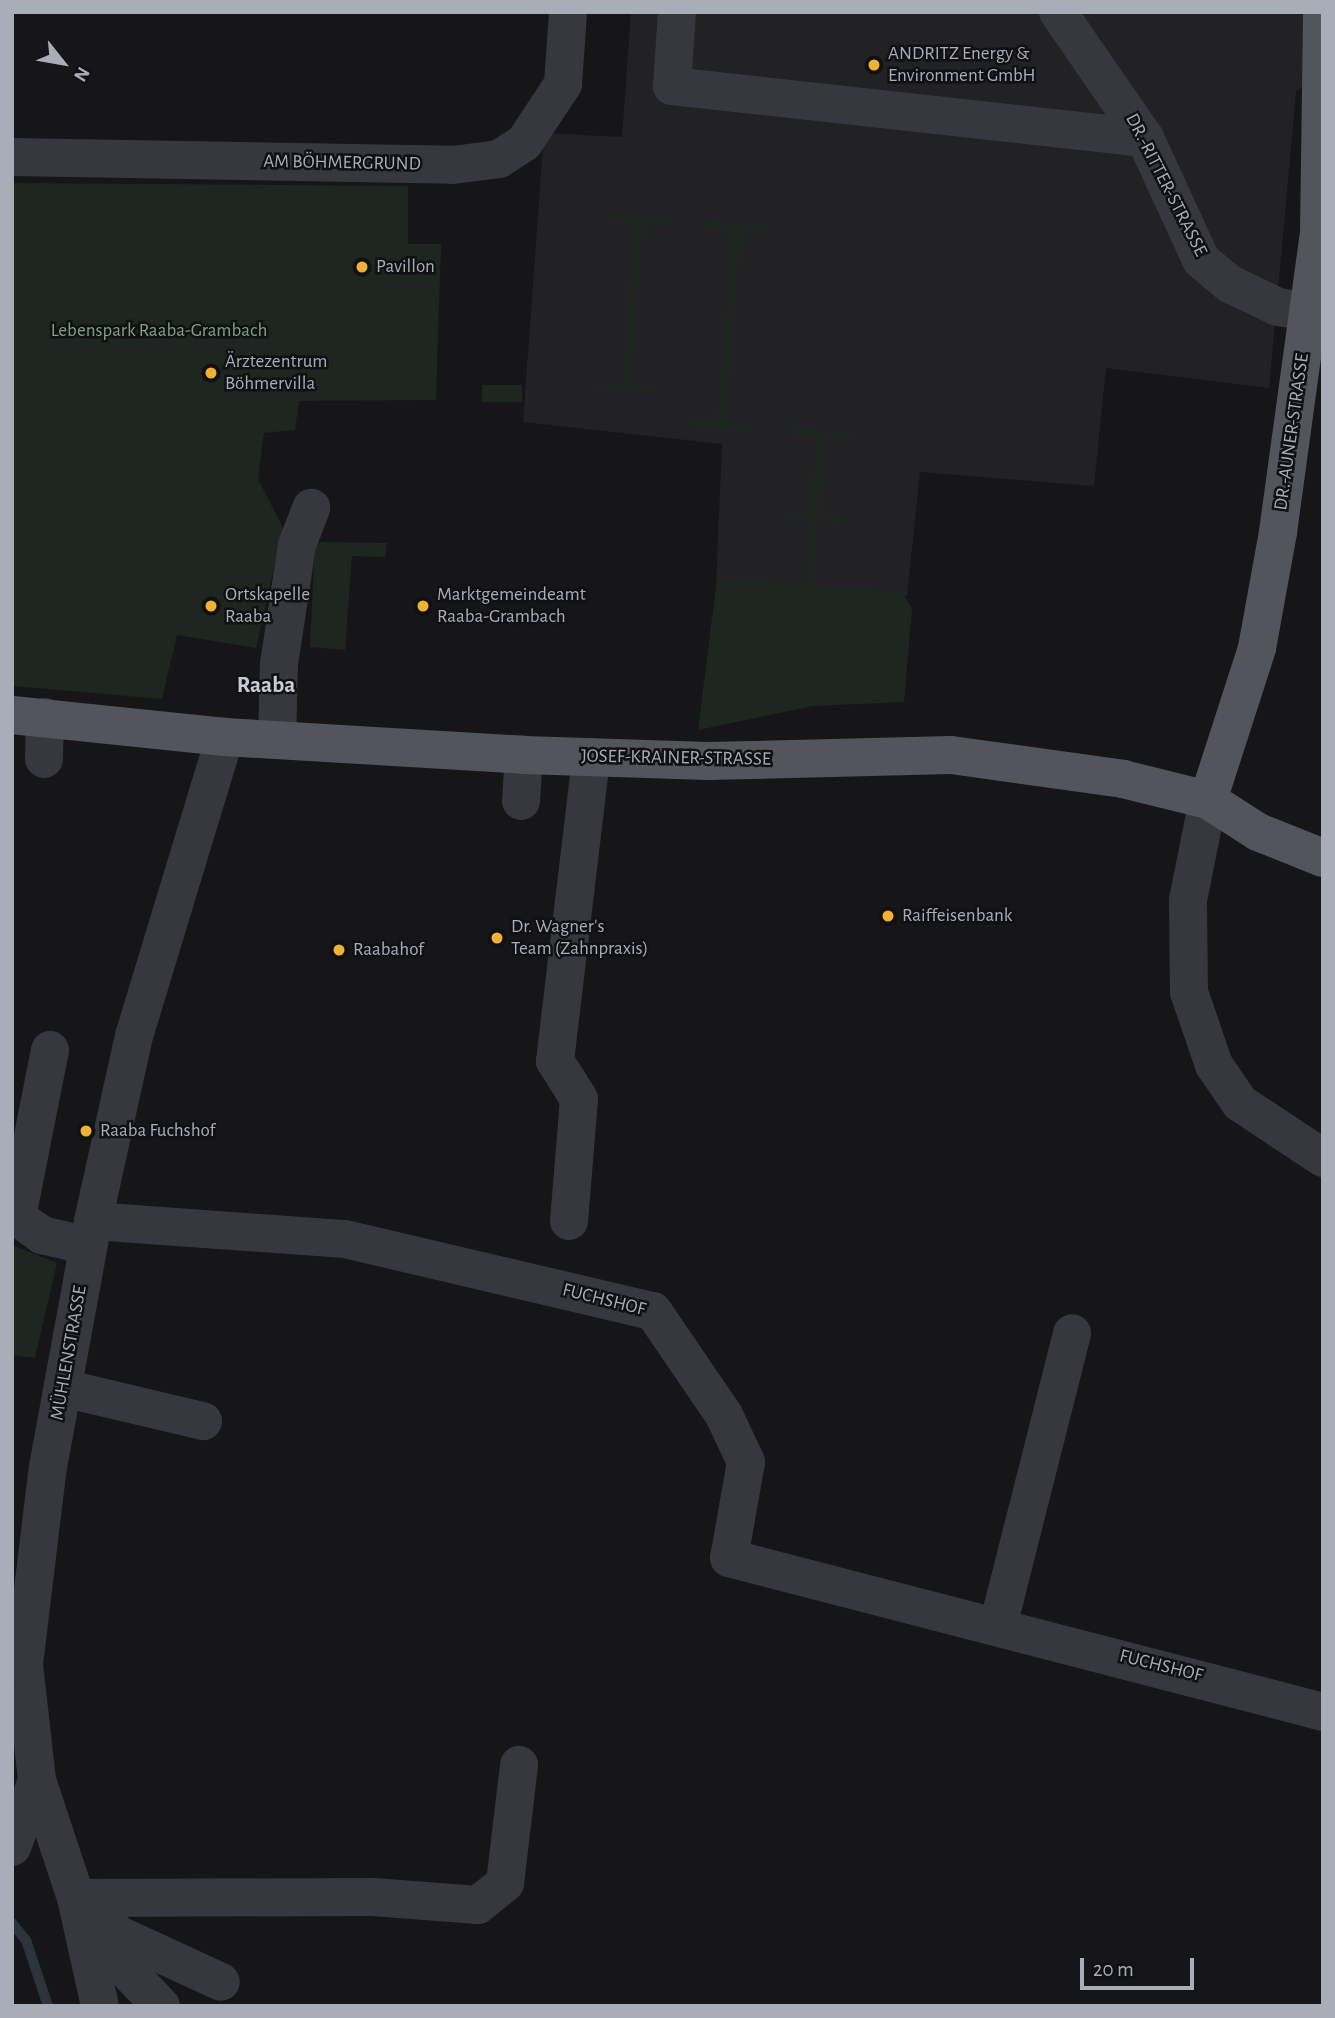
<!DOCTYPE html>
<html>
<head>
<meta charset="utf-8">
<style>
  body { margin:0 }
  #map { position:relative; width:1335px; height:2018px; overflow:hidden; background:#161618; font-family:"Alegreya Sans",sans-serif }
  div>[style] { position:absolute }
  .built>* { inset:0; background:#222225 }
  .green>* { inset:0; background:#1e261f; transform-origin:0 0 }
  .stream>* { height:10px; margin:-5px; padding:0 5px; transform-origin:5px; border-radius:5px; background:#2c353c }
  .minor>* { height:38px; margin:-19px; padding:0 19px; transform-origin:19px; border-radius:19px; background:#37383d }
  .major>* { height:38px; margin:-19px; padding:0 19px; transform-origin:19px; border-radius:19px; background:#53555c }
  .dots>* { width:19px; height:19px; translate:-50% -50%; box-sizing:border-box; border:4px solid #111113; border-radius:50% }
  span { translate:-50% -50%; white-space:nowrap; text-align:center; line-height:1.15; -webkit-text-stroke:5px #111113; paint-order:stroke }
  .poi-label { font-size:19px; color:#a8adb8 }
  .left { translate:0 -50%; text-align:left }
  .street-label { font-size:19px; color:#a8adb8 }
  .park-label { font-size:19px; color:#7fa381 }
  .quarter-label { font-size:23px; color:#c9ccd4; font-weight:700 }
  .frame { position:absolute; inset:0; border:14px solid #a8adb8; pointer-events:none }
  .north { position:absolute; left:28px; top:28px; width:70px; height:70px; -webkit-text-stroke:5px #111113; paint-order:stroke; rotate:121deg; font-size:19px; font-weight:700; line-height:28px; text-align:center; color:#a8adb8 }
  .north::after { content:''; display:block; margin:auto; width:24px; height:32px; background:#a8adb8; clip-path:polygon(50% 0,100% 100%,50% 72%,0 100%) }
  .scale { position:absolute; left:1080px; top:1958px; width:114px; height:32px; box-sizing:border-box; border:4px solid #a8adb8; border-top:0; padding-left:9px; font-size:21px; line-height:24px; white-space:nowrap; color:#a8adb8; -webkit-text-stroke:5px #111113; paint-order:stroke }
</style>
</head>
<body>
<div id="map">
  <div class="built">
    <i style="clip-path:polygon(631px 12px,1323px 12px,1323px 75px,1296px 91px,1269px 388px,1106px 368px,1094px 486px,920px 472px,907px 596px,716px 586px,722px 444px,523px 422px,544px 133px,622px 137px)"></i>
  </div>
  <div class="green">
    <i style="clip-path:polygon(12px 183px,408px 186px,408px 244px,441px 244px,436px 400px,299px 401px,295px 430px,264px 433px,258px 479px,283px 528px,256px 648px,177px 635px,162px 699px,12px 686px)"></i>
    <i style="clip-path:polygon(608px 214px,672px 218px,671px 226px,643px 225px,632px 386px,659px 388px,658px 393px,596px 390px,597px 384px,623px 385px,634px 223px,607px 221px)"></i>
    <i style="clip-path:polygon(706px 221px,770px 226px,769px 234px,741px 232px,726px 423px,752px 425px,752px 432px,690px 427px,691px 420px,717px 422px,732px 232px,705px 229px)"></i>
    <i style="left:482px;top:385px;width:40px;height:17px"></i>
    <i style="clip-path:polygon(791px 428px,852px 433px,851px 442px,824px 441px,818px 514px,845px 517px,844px 523px,817px 521px,812px 583px,806px 583px,810px 520px,784px 518px,784px 512px,810px 514px,817px 438px,790px 435px)"></i>
    <i style="clip-path:polygon(315px 542px,387px 543px,385px 557px,352px 556px,345px 650px,310px 647px)"></i>
    <i style="clip-path:polygon(717px 578px,902px 592px,912px 609px,904px 702px,813px 706px,698px 730px)"></i>
    <i style="clip-path:polygon(12px 1245px,57px 1263px,35px 1358px,12px 1355px)"></i>
  </div>
  <div class="stream">
    <i style="left:12px;top:1923px;width:22px;rotate:51deg"></i>
    <i style="left:26px;top:1940px;width:70px;rotate:71.6deg"></i>
  </div>
  <div class="minor">
    <i style="left:677px;top:12px;width:74px;rotate:93.9deg"></i>
    <i style="left:672px;top:86px;width:476px;rotate:6.3deg"></i>
    <i style="left:1058px;top:12px;width:153px;rotate:55.4deg"></i>
    <i style="left:1145px;top:138px;width:134px;rotate:65.3deg"></i>
    <i style="left:1201px;top:260px;width:38px;rotate:40deg"></i>
    <i style="left:1230px;top:284px;width:53px;rotate:25.6deg"></i>
    <i style="left:1278px;top:307px;width:31px;rotate:9deg"></i>
    <i style="left:12px;top:157px;width:441px;rotate:1deg"></i>
    <i style="left:453px;top:165px;width:46px;rotate:-7.4deg"></i>
    <i style="left:499px;top:159px;width:30px;rotate:-33deg"></i>
    <i style="left:524px;top:143px;width:71px;rotate:-56.5deg"></i>
    <i style="left:563px;top:84px;width:72px;rotate:-86deg"></i>
    <i style="left:277px;top:740px;width:76px;rotate:-88.5deg"></i>
    <i style="left:279px;top:664px;width:120px;rotate:-81.4deg"></i>
    <i style="left:297px;top:545px;width:40px;rotate:-69deg"></i>
    <i style="left:44px;top:759px;width:42px;rotate:-88.6deg"></i>
    <i style="left:1208px;top:800px;width:102px;rotate:101.3deg"></i>
    <i style="left:1188px;top:900px;width:92px;rotate:89.4deg"></i>
    <i style="left:1189px;top:992px;width:77px;rotate:71.1deg"></i>
    <i style="left:1214px;top:1065px;width:46px;rotate:55.6deg"></i>
    <i style="left:1240px;top:1103px;width:100px;rotate:33.5deg"></i>
    <i style="left:521px;top:801px;width:46px;rotate:-86.3deg"></i>
    <i style="left:50px;top:1050px;width:170px;rotate:101.2deg"></i>
    <i style="left:17px;top:1217px;width:31px;rotate:36deg"></i>
    <i style="left:42px;top:1235px;width:47px;rotate:13.4deg"></i>
    <i style="left:93px;top:1221px;width:253px;rotate:4.1deg"></i>
    <i style="left:345px;top:1239px;width:316px;rotate:13.2deg"></i>
    <i style="left:653px;top:1311px;width:126px;rotate:55.7deg"></i>
    <i style="left:724px;top:1415px;width:52px;rotate:64.9deg"></i>
    <i style="left:746px;top:1462px;width:97px;rotate:100deg"></i>
    <i style="left:729px;top:1558px;width:614px;rotate:14.53deg"></i>
    <i style="left:569px;top:1221px;width:122px;rotate:-85.3deg"></i>
    <i style="left:579px;top:1099px;width:45px;rotate:-122.3deg"></i>
    <i style="left:555px;top:1061px;width:306px;rotate:-83.2deg"></i>
    <i style="left:63px;top:1388px;width:144px;rotate:13.3deg"></i>
    <i style="left:998px;top:1626px;width:302px;rotate:-75.8deg"></i>
    <i style="left:12px;top:1847px;width:72px;rotate:-69.5deg"></i>
    <i style="left:76px;top:1898px;width:297px;rotate:-0.2deg"></i>
    <i style="left:373px;top:1897px;width:105px;rotate:4.4deg"></i>
    <i style="left:478px;top:1905px;width:35px;rotate:-39deg"></i>
    <i style="left:505px;top:1883px;width:119px;rotate:-83.2deg"></i>
    <i style="left:76px;top:1898px;width:57px;rotate:40.7deg"></i>
    <i style="left:119px;top:1935px;width:112px;rotate:24.7deg"></i>
    <i style="left:93px;top:1923px;width:40px;rotate:58deg"></i>
    <i style="left:114px;top:1957px;width:68px;rotate:46.2deg"></i>
    <i style="left:100px;top:2006px;width:111px;rotate:-102.5deg"></i>
    <i style="left:76px;top:1898px;width:124px;rotate:-108.3deg"></i>
    <i style="left:37px;top:1780px;width:117px;rotate:-96.4deg"></i>
    <i style="left:24px;top:1664px;width:198px;rotate:-83.1deg"></i>
    <i style="left:48px;top:1467px;width:250px;rotate:-79.6deg"></i>
    <i style="left:93px;top:1221px;width:189px;rotate:-77.5deg"></i>
    <i style="left:134px;top:1036px;width:313px;rotate:-73.1deg"></i>
  </div>
  <div class="major">
    <i style="left:12px;top:715px;width:214px;rotate:5.9deg"></i>
    <i style="left:225px;top:737px;width:300px;rotate:3.4deg"></i>
    <i style="left:524px;top:755px;width:184px;rotate:1.9deg"></i>
    <i style="left:708px;top:761px;width:243px;rotate:-1.4deg"></i>
    <i style="left:951px;top:755px;width:174px;rotate:7.9deg"></i>
    <i style="left:1123px;top:779px;width:88px;rotate:13.9deg"></i>
    <i style="left:1208px;top:800px;width:59px;rotate:32.6deg"></i>
    <i style="left:1258px;top:832px;width:70px;rotate:21.8deg"></i>
    <i style="left:1208px;top:800px;width:160px;rotate:-72.1deg"></i>
    <i style="left:1257px;top:648px;width:118px;rotate:-79.7deg"></i>
    <i style="left:1278px;top:532px;width:301px;rotate:-82.2deg"></i>
    <i style="left:1319px;top:234px;width:222px;rotate:-89.2deg"></i>
  </div>
  <div class="dots">
    <i style="left:874px;top:65px;background:#f2b134"></i>
    <i style="left:362px;top:267px;background:#f2b134"></i>
    <i style="left:211px;top:373px;background:#f2b134"></i>
    <i style="left:211px;top:606px;background:#f2b134"></i>
    <i style="left:423px;top:606px;background:#f2b134"></i>
    <i style="left:888px;top:916px;background:#f2b134"></i>
    <i style="left:497px;top:938px;background:#f2b134"></i>
    <i style="left:339px;top:950px;background:#f2b134"></i>
    <i style="left:86px;top:1131px;background:#f2b134"></i>
  </div>
  <div class="poi-label">
    <span class="left" style="left:888px;top:65px">ANDRITZ Energy &amp;<br>Environment GmbH</span>
    <span class="left" style="left:376px;top:267px">Pavillon</span>
    <span class="left" style="left:225px;top:373px">Ärztezentrum<br>Böhmervilla</span>
    <span class="left" style="left:225px;top:606px">Ortskapelle<br>Raaba</span>
    <span class="left" style="left:437px;top:606px">Marktgemeindeamt<br>Raaba-Grambach</span>
    <span class="left" style="left:902px;top:916px">Raiffeisenbank</span>
    <span class="left" style="left:511px;top:938px">Dr. Wagner's<br>Team (Zahnpraxis)</span>
    <span class="left" style="left:353px;top:950px">Raabahof</span>
    <span class="left" style="left:100px;top:1131px">Raaba Fuchshof</span>
  </div>
  <div class="street-label">
    <span style="left:342px;top:163px;rotate:1deg">AM BÖHMERGRUND</span>
    <span style="left:1166px;top:185px;rotate:63deg">DR.-RITTER-STRASSE</span>
    <span style="left:1292px;top:432px;rotate:-82deg">DR.-AUNER-STRASSE</span>
    <span style="left:676px;top:758px;rotate:1deg">JOSEF-KRAINER-STRASSE</span>
    <span style="left:604px;top:1300px;rotate:14deg">FUCHSHOF</span>
    <span style="left:69px;top:1353px;rotate:-80deg">MÜHLENSTRASSE</span>
    <span style="left:1161px;top:1666px;rotate:14deg">FUCHSHOF</span>
  </div>
  <div class="park-label">
    <span style="left:159px;top:331px">Lebenspark Raaba-Grambach</span>
  </div>
  <div class="quarter-label">
    <span style="left:266px;top:686px">Raaba</span>
  </div>
  <div class="frame"></div>
  <div class="north">N</div>
  <div class="scale">20 m</div>
</div>
</body>
</html>
